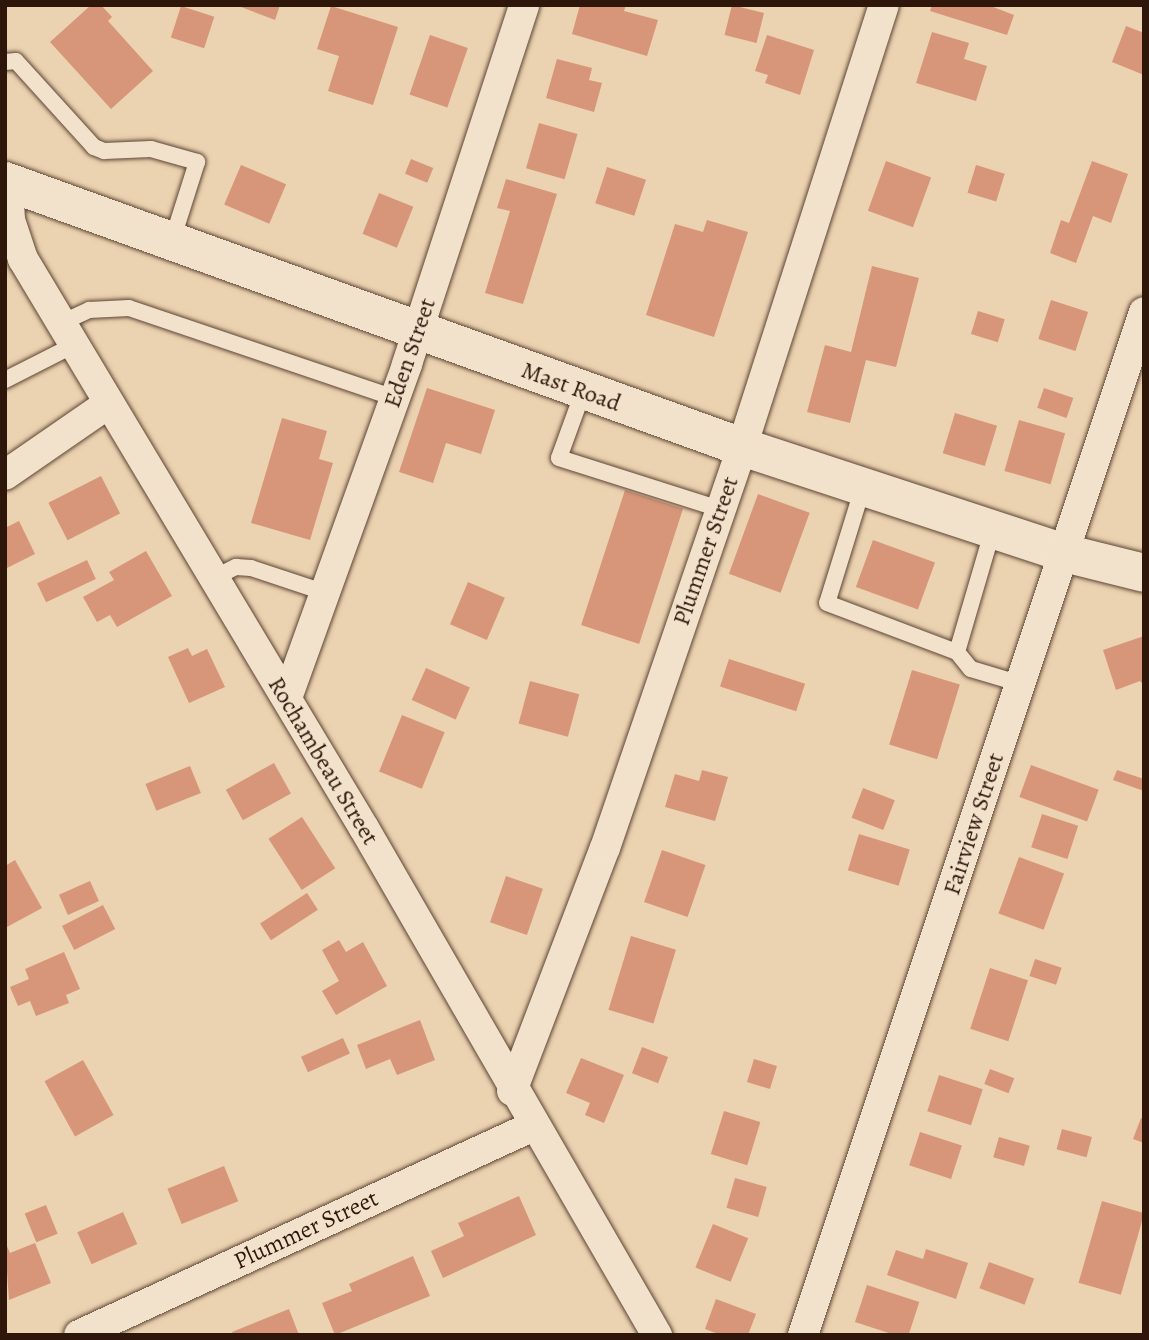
<!DOCTYPE html>
<html>
<head>
<meta charset="utf-8">
<style>
  body { margin:0 }
  #map { position:relative; width:1149px; height:1340px; overflow:hidden; background:#ebd2b0; font-family:Alegreya,serif }
  div>[style] { position:absolute }
  .building>* { inset:0; background:#d79679; transform-origin:0 0 }
  .roads { filter:drop-shadow(0 0 2px #5d4534) drop-shadow(0 0 2px #5d4534) }
  .lane>* { height:16px; margin:-8px; padding:0 8px; transform-origin:8px; border-radius:8px; background:#f2e2cc }
  .street>* { height:30px; margin:-15px; padding:0 15px; transform-origin:15px; border-radius:15px; background:#f2e2cc }
  .secondary>* { height:38px; margin:-19px; padding:0 19px; transform-origin:19px; border-radius:19px; background:#f2e2cc }
  span { translate:-50% -50%; white-space:nowrap; text-align:center; line-height:1.15; -webkit-text-stroke:5px #f2e2cc; paint-order:stroke }
  .street-label { font-size:24px; color:#2e160b }
  .frame { position:absolute; inset:0; border:7px solid #2e160b; pointer-events:none }
</style>
</head>
<body>
<div id="map">
  <div class="building">
    <i style="clip-path:polygon(91px 5px,101px 5px,112px 17px,108px 21px,153px 71px,111px 109px,50px 42px)"></i>
    <i style="clip-path:polygon(236px 5px,280px 5px,275px 20px)"></i>
    <i style="clip-path:polygon(580px 5px,626px 5px,624px 11px,658px 20px,647px 56px,572px 34px)"></i>
    <i style="left:732px;top:5px;width:33px;height:31px;rotate:14deg"></i>
    <i style="clip-path:polygon(932px 5px,988px 5px,1014px 15px,1007px 35px,930px 11px)"></i>
    <i style="left:181px;top:6px;width:35px;height:33px;rotate:18deg"></i>
    <i style="clip-path:polygon(331px 6px,398px 27px,373px 105px,328px 91px,339px 56px,317px 49px)"></i>
    <i style="clip-path:polygon(1126px 26px,1144px 33px,1144px 75px,1112px 62px)"></i>
    <i style="clip-path:polygon(932px 32px,969px 43px,964px 59px,987px 66px,976px 101px,916px 83px)"></i>
    <i style="left:430px;top:35px;width:40px;height:63px;rotate:19deg"></i>
    <i style="clip-path:polygon(767px 35px,814px 50px,800px 95px,765px 83px,768px 75px,755px 71px)"></i>
    <i style="clip-path:polygon(557px 59px,592px 68px,589px 80px,602px 83px,594px 112px,546px 98px)"></i>
    <i style="left:539px;top:123px;width:40px;height:47px;rotate:16deg"></i>
    <i style="left:411px;top:159px;width:24px;height:16px;rotate:22deg"></i>
    <i style="left:886px;top:161px;width:48px;height:53px;rotate:20deg"></i>
    <i style="clip-path:polygon(1092px 161px,1128px 174px,1111px 223px,1093px 216px,1076px 263px,1050px 253px,1061px 220px,1069px 223px)"></i>
    <i style="left:241px;top:165px;width:49px;height:43px;rotate:23deg"></i>
    <i style="left:976px;top:165px;width:30px;height:29px;rotate:17deg"></i>
    <i style="left:607px;top:167px;width:41px;height:38px;rotate:18deg"></i>
    <i style="clip-path:polygon(506px 179px,557px 194px,523px 304px,485px 293px,510px 211px,497px 208px)"></i>
    <i style="left:379px;top:193px;width:37px;height:44px;rotate:22deg"></i>
    <i style="clip-path:polygon(707px 220px,748px 232px,714px 337px,646px 315px,675px 224px,703px 232px)"></i>
    <i style="clip-path:polygon(872px 266px,919px 278px,896px 367px,866px 360px,850px 423px,807px 412px,825px 345px,851px 352px)"></i>
    <i style="left:1051px;top:300px;width:39px;height:41px;rotate:18deg"></i>
    <i style="left:978px;top:311px;width:28px;height:24px;rotate:17deg"></i>
    <i style="clip-path:polygon(427px 388px,495px 410px,481px 454px,446px 443px,433px 483px,399px 472px)"></i>
    <i style="left:1044px;top:388px;width:31px;height:21px;rotate:19deg"></i>
    <i style="left:955px;top:413px;width:44px;height:42px;rotate:17deg"></i>
    <i style="clip-path:polygon(282px 418px,327px 431px,319px 459px,333px 463px,310px 540px,251px 523px)"></i>
    <i style="left:1019px;top:420px;width:48px;height:53px;rotate:16deg"></i>
    <i style="left:101px;top:476px;width:42px;height:59px;rotate:63deg"></i>
    <i style="left:625px;top:490px;width:61px;height:142px;rotate:18deg"></i>
    <i style="left:758px;top:494px;width:55px;height:85px;rotate:20deg"></i>
    <i style="clip-path:polygon(19px 521px,35px 554px,5px 569px,5px 528px)"></i>
    <i style="left:873px;top:540px;width:66px;height:50px;rotate:20deg"></i>
    <i style="clip-path:polygon(146px 551px,172px 596px,117px 627px,110px 615px,97px 622px,83px 597px,114px 580px,109px 572px)"></i>
    <i style="left:87px;top:560px;width:21px;height:55px;rotate:65deg"></i>
    <i style="left:468px;top:582px;width:40px;height:46px;rotate:23deg"></i>
    <i style="clip-path:polygon(1144px 636px,1144px 685px,1140px 681px,1116px 690px,1103px 650px)"></i>
    <i style="clip-path:polygon(188px 648px,192px 656px,207px 649px,225px 687px,189px 703px,168px 657px)"></i>
    <i style="left:729px;top:659px;width:80px;height:29px;rotate:18deg"></i>
    <i style="left:426px;top:668px;width:48px;height:35px;rotate:24deg"></i>
    <i style="left:912px;top:670px;width:50px;height:78px;rotate:17deg"></i>
    <i style="left:530px;top:681px;width:51px;height:44px;rotate:15deg"></i>
    <i style="left:402px;top:715px;width:46px;height:61px;rotate:22deg"></i>
    <i style="left:274px;top:763px;width:35px;height:55px;rotate:61deg"></i>
    <i style="left:1031px;top:765px;width:72px;height:34px;rotate:20deg"></i>
    <i style="left:190px;top:766px;width:29px;height:48px;rotate:68deg"></i>
    <i style="clip-path:polygon(702px 770px,728px 777px,715px 821px,665px 807px,675px 774px,699px 781px)"></i>
    <i style="clip-path:polygon(1117px 770px,1144px 779px,1144px 791px,1113px 780px)"></i>
    <i style="left:863px;top:788px;width:34px;height:32px;rotate:21deg"></i>
    <i style="left:1042px;top:814px;width:38px;height:35px;rotate:18deg"></i>
    <i style="left:302px;top:817px;width:61px;height:40px;rotate:57deg"></i>
    <i style="left:859px;top:834px;width:53px;height:38px;rotate:17deg"></i>
    <i style="left:662px;top:850px;width:46px;height:55px;rotate:19deg"></i>
    <i style="left:1019px;top:857px;width:48px;height:60px;rotate:20deg"></i>
    <i style="clip-path:polygon(15px 860px,42px 908px,5px 928px,5px 866px)"></i>
    <i style="left:506px;top:876px;width:39px;height:49px;rotate:19deg"></i>
    <i style="left:90px;top:881px;width:22px;height:34px;rotate:66deg"></i>
    <i style="left:307px;top:893px;width:20px;height:56px;rotate:57deg"></i>
    <i style="left:103px;top:905px;width:27px;height:46px;rotate:63deg"></i>
    <i style="left:631px;top:936px;width:47px;height:77px;rotate:17deg"></i>
    <i style="clip-path:polygon(339px 940px,346px 952px,363px 942px,387px 986px,336px 1015px,322px 991px,339px 981px,322px 950px)"></i>
    <i style="clip-path:polygon(64px 952px,80px 989px,66px 995px,69px 1003px,36px 1016px,30px 1001px,18px 1006px,10px 987px,29px 979px,25px 969px)"></i>
    <i style="left:1035px;top:959px;width:28px;height:18px;rotate:18deg"></i>
    <i style="left:990px;top:968px;width:40px;height:64px;rotate:18deg"></i>
    <i style="clip-path:polygon(420px 1020px,435px 1060px,397px 1075px,390px 1059px,366px 1069px,357px 1045px)"></i>
    <i style="left:343px;top:1038px;width:17px;height:46px;rotate:66deg"></i>
    <i style="left:642px;top:1047px;width:28px;height:28px;rotate:21deg"></i>
    <i style="clip-path:polygon(581px 1058px,624px 1075px,604px 1123px,585px 1115px,590px 1103px,566px 1093px)"></i>
    <i style="left:754px;top:1059px;width:24px;height:24px;rotate:17deg"></i>
    <i style="left:83px;top:1060px;width:63px;height:44px;rotate:61deg"></i>
    <i style="left:990px;top:1069px;width:26px;height:16px;rotate:21deg"></i>
    <i style="left:939px;top:1075px;width:46px;height:38px;rotate:18deg"></i>
    <i style="left:724px;top:1111px;width:38px;height:45px;rotate:17deg"></i>
    <i style="clip-path:polygon(1141px 1118px,1144px 1119px,1144px 1143px,1133px 1139px)"></i>
    <i style="left:1062px;top:1129px;width:31px;height:21px;rotate:15deg"></i>
    <i style="left:920px;top:1132px;width:44px;height:35px;rotate:18deg"></i>
    <i style="left:999px;top:1137px;width:32px;height:21px;rotate:16deg"></i>
    <i style="left:224px;top:1166px;width:38px;height:61px;rotate:68deg"></i>
    <i style="left:735px;top:1178px;width:33px;height:31px;rotate:16deg"></i>
    <i style="clip-path:polygon(519px 1196px,536px 1235px,443px 1278px,431px 1251px,464px 1236px,458px 1223px)"></i>
    <i style="left:1102px;top:1201px;width:44px;height:85px;rotate:16deg"></i>
    <i style="left:46px;top:1205px;width:31px;height:23px;rotate:68deg"></i>
    <i style="left:123px;top:1212px;width:35px;height:50px;rotate:66deg"></i>
    <i style="left:713px;top:1224px;width:38px;height:47px;rotate:22deg"></i>
    <i style="clip-path:polygon(5px 1242px,10px 1253px,35px 1243px,51px 1283px,9px 1300px)"></i>
    <i style="clip-path:polygon(926px 1249px,968px 1263px,956px 1299px,887px 1275px,896px 1250px,923px 1259px)"></i>
    <i style="clip-path:polygon(413px 1256px,430px 1296px,335px 1335px,322px 1303px,352px 1291px,349px 1284px)"></i>
    <i style="left:989px;top:1262px;width:48px;height:28px;rotate:20deg"></i>
    <i style="left:867px;top:1285px;width:55px;height:39px;rotate:18deg"></i>
    <i style="clip-path:polygon(716px 1299px,756px 1314px,748px 1335px,721px 1335px,705px 1329px)"></i>
    <i style="clip-path:polygon(289px 1309px,299px 1335px,234px 1335px,232px 1332px)"></i>
  </div>
  <div class="roads">
    <div class="lane">
      <i style="left:5px;top:62px;width:11px;rotate:-5deg"></i>
      <i style="left:16px;top:61px;width:116px;rotate:47.8deg"></i>
      <i style="left:94px;top:147px;width:11px;rotate:22deg"></i>
      <i style="left:104px;top:151px;width:47px;rotate:-2.4deg"></i>
      <i style="left:151px;top:149px;width:48px;rotate:15.8deg"></i>
      <i style="left:197px;top:162px;width:83px;rotate:107.6deg"></i>
      <i style="left:61px;top:323px;width:31px;rotate:-25deg"></i>
      <i style="left:89px;top:310px;width:40px;rotate:-2.9deg"></i>
      <i style="left:129px;top:308px;width:281px;rotate:18.7deg"></i>
      <i style="left:5px;top:380px;width:77px;rotate:-26.9deg"></i>
      <i style="left:583px;top:392px;width:70px;rotate:110deg"></i>
      <i style="left:559px;top:458px;width:169px;rotate:17.6deg"></i>
      <i style="left:863px;top:487px;width:121px;rotate:107.2deg"></i>
      <i style="left:827px;top:603px;width:139px;rotate:20.7deg"></i>
      <i style="left:957px;top:652px;width:128px;rotate:-73.7deg"></i>
      <i style="left:214px;top:578px;width:25px;rotate:-27deg"></i>
      <i style="left:236px;top:567px;width:15px;rotate:4deg"></i>
      <i style="left:251px;top:568px;width:79px;rotate:18.4deg"></i>
      <i style="left:957px;top:652px;width:22px;rotate:51deg"></i>
      <i style="left:971px;top:669px;width:52px;rotate:16.7deg"></i>
    </div>
    <div class="street">
      <i style="left:8px;top:182px;width:38px;rotate:87deg"></i>
      <i style="left:10px;top:220px;width:41px;rotate:71.6deg"></i>
      <i style="left:23px;top:259px;width:663px;rotate:59.07deg"></i>
      <i style="left:364px;top:828px;width:586px;rotate:59.98deg"></i>
      <i style="left:5px;top:475px;width:125px;rotate:-34.6deg"></i>
      <i style="left:287px;top:698px;width:355px;rotate:-70.2deg"></i>
      <i style="left:407px;top:364px;width:378px;rotate:-71.9deg"></i>
      <i style="left:512px;top:1091px;width:260px;rotate:-69.1deg"></i>
      <i style="left:605px;top:848px;width:424px;rotate:-71.1deg"></i>
      <i style="left:742px;top:447px;width:464px;rotate:-72.2deg"></i>
      <i style="left:79px;top:1335px;width:500px;rotate:-24.7deg"></i>
      <i style="left:803px;top:1335px;width:1078px;rotate:-71.57deg"></i>
    </div>
    <div class="secondary">
      <i style="left:5px;top:181px;width:784px;rotate:19.85deg"></i>
      <i style="left:742px;top:447px;width:339px;rotate:18.2deg"></i>
      <i style="left:1064px;top:553px;width:82px;rotate:14deg"></i>
    </div>
  </div>
  <div class="street-label">
    <span style="left:410px;top:353px;rotate:-71deg">Eden Street</span>
    <span style="left:571px;top:387px;rotate:20deg">Mast Road</span>
    <span style="left:706px;top:551px;rotate:-71deg">Plummer Street</span>
    <span style="left:323px;top:761px;rotate:59deg">Rochambeau Street</span>
    <span style="left:974px;top:824px;rotate:-72deg">Fairview Street</span>
    <span style="left:306px;top:1230px;rotate:-25deg">Plummer Street</span>
  </div>
  <div class="frame"></div>
</div>
</body>
</html>
